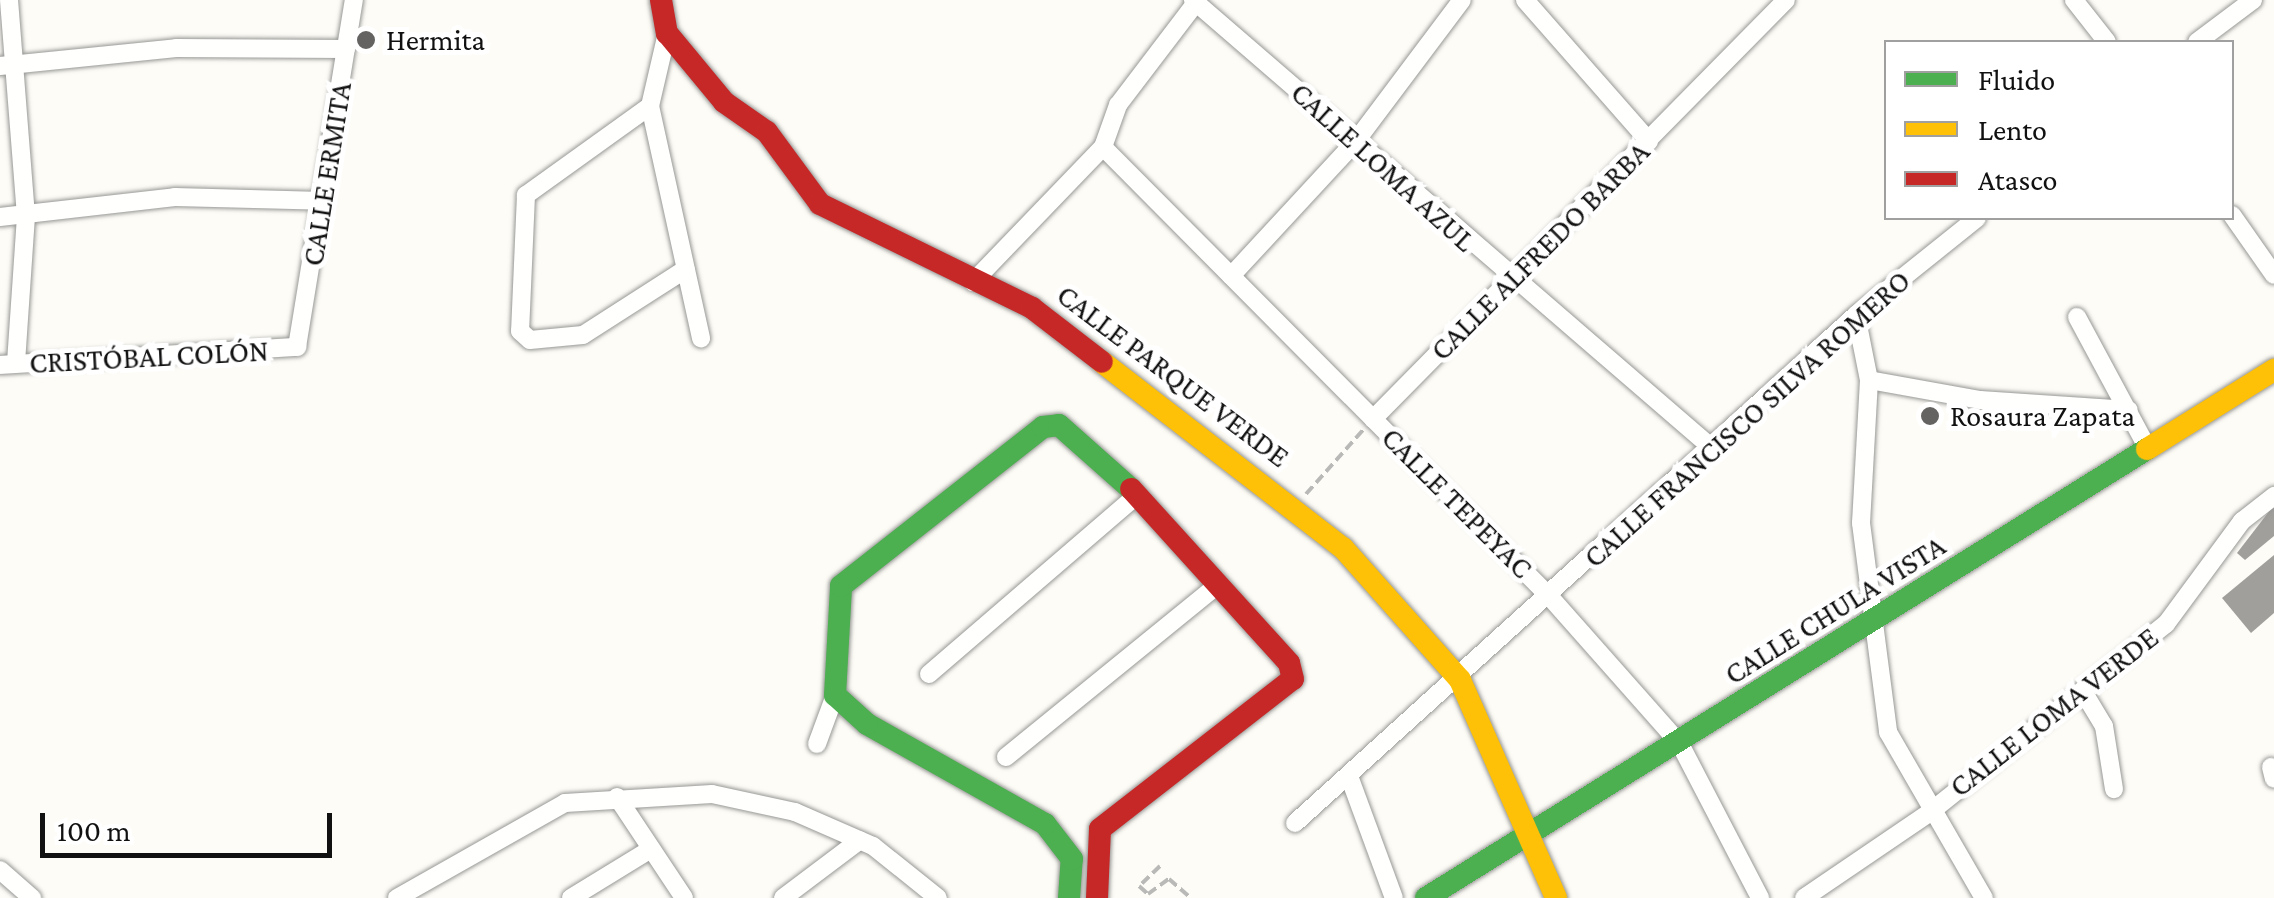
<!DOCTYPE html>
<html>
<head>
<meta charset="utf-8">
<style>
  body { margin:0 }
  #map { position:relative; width:2274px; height:898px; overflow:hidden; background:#fdfcf7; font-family:"Crimson Pro",serif }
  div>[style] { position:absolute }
  .building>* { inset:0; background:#a19f9c }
  .path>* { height:4px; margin-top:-2px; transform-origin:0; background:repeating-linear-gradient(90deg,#b9b9b8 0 10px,transparent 0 15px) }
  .roads { filter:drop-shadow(0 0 2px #979795) drop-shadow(0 0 2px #979795) }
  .street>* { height:18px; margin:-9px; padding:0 9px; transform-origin:9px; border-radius:9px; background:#fffffe }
  .fast>* { height:22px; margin:-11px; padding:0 11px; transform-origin:11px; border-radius:11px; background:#4caf50 }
  .slow>* { height:22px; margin:-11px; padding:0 11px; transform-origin:11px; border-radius:11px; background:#ffc107 }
  .jam>* { height:22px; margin:-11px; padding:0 11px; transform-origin:11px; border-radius:11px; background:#c62828 }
  .dots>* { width:28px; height:28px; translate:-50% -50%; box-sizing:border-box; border:5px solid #fff; border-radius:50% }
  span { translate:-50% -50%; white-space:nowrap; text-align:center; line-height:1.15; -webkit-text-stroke:10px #fff; paint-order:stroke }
  .poi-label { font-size:30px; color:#111 }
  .left { translate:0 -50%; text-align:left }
  .street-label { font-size:30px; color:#111 }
  .legend { position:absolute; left:1884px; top:40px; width:350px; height:180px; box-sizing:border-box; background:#fff; border:2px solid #a0a0a0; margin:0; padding:12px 18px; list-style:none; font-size:30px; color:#111 }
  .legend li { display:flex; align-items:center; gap:20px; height:50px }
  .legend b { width:50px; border:2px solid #a0a0a0 }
  .scale { position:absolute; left:40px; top:813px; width:292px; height:45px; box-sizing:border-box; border:5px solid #111; border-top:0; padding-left:12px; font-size:30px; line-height:35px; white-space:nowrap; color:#111; -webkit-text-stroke:8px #fff; paint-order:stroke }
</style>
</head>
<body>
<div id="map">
  <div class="building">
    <i style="clip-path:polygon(2274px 505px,2274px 536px,2245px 560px,2237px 553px)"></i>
    <i style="clip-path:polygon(2274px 555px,2274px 613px,2251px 633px,2222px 598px)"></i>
  </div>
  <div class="path">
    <i style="left:1306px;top:494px;width:86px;rotate:-48.3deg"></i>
    <i style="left:1160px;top:866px;width:29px;rotate:136deg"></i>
    <i style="left:1139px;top:886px;width:12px;rotate:42deg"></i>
    <i style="left:1148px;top:894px;width:26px;rotate:-36deg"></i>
    <i style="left:1169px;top:879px;width:29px;rotate:41deg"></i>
  </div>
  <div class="roads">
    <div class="street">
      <i style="left:9px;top:0;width:217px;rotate:85.5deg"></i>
      <i style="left:26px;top:216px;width:147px;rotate:93.9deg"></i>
      <i style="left:1193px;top:0;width:686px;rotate:40.8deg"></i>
      <i style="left:1525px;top:0;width:188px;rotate:48.7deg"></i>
      <i style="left:2074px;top:0;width:53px;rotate:51.8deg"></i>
      <i style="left:667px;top:33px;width:75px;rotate:103.1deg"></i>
      <i style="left:650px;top:106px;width:238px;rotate:77.6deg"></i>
      <i style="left:2197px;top:42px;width:70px;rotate:-36.9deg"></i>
      <i style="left:0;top:66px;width:177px;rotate:-5.8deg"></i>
      <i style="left:176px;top:48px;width:170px;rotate:0.3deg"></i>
      <i style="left:650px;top:106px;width:153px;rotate:144.3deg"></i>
      <i style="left:526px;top:195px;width:136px;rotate:92.5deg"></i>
      <i style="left:520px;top:331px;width:13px;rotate:42deg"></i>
      <i style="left:530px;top:340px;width:53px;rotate:-5.4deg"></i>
      <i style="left:583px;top:335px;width:122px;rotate:-32.7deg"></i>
      <i style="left:1103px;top:147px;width:634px;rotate:45.19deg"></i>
      <i style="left:1550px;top:597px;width:196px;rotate:48.5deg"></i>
      <i style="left:1680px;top:744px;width:174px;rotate:62.5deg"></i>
      <i style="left:2232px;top:215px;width:73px;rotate:55deg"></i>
      <i style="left:0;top:217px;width:176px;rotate:-6.5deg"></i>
      <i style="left:175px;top:197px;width:148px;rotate:1.5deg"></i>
      <i style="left:1231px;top:276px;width:184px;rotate:-47.2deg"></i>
      <i style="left:1356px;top:141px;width:176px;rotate:-53.1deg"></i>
      <i style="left:973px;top:282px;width:187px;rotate:-46.1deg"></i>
      <i style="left:1103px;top:147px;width:45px;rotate:-70.3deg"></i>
      <i style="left:1118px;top:105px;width:132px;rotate:-52.7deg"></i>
      <i style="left:1856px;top:315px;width:66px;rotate:78.7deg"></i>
      <i style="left:1869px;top:380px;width:143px;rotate:93.2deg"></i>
      <i style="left:1861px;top:523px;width:211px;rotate:82.6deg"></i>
      <i style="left:1888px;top:732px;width:192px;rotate:60deg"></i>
      <i style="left:2077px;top:317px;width:150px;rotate:61.7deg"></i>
      <i style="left:0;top:365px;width:298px;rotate:-3.5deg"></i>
      <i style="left:297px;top:347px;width:352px;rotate:-80.7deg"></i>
      <i style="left:1869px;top:380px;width:113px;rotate:10.2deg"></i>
      <i style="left:1980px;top:400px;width:149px;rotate:3.8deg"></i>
      <i style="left:1373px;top:419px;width:588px;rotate:-45.41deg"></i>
      <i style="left:929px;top:674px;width:274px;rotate:-40.7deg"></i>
      <i style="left:2084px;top:693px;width:39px;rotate:59deg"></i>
      <i style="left:2104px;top:726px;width:64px;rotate:81deg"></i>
      <i style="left:817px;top:744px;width:52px;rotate:-69.8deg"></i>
      <i style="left:1006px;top:757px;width:273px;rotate:-39.1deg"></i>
      <i style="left:2271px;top:767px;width:12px;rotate:76deg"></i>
      <i style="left:1349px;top:776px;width:130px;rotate:69.8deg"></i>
      <i style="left:617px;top:797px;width:121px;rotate:56.4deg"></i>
      <i style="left:1295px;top:823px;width:757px;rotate:-42.16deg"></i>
      <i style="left:1856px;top:315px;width:155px;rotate:-38.7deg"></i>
      <i style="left:0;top:870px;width:43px;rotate:41.2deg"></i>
      <i style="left:397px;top:898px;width:193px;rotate:-29.5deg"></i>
      <i style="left:565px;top:803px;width:147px;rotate:-3.5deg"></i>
      <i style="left:712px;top:794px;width:85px;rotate:12.2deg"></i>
      <i style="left:795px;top:812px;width:85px;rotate:23.6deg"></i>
      <i style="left:873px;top:846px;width:83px;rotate:38.7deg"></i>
      <i style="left:571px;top:898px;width:94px;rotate:-31.5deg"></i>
      <i style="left:783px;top:898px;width:96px;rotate:-37deg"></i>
      <i style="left:1804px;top:898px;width:151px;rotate:-34.2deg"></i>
      <i style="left:1929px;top:813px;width:303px;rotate:-38.6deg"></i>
      <i style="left:2166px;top:624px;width:128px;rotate:-53.6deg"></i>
      <i style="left:2242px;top:521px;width:41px;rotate:-38deg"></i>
    </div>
    <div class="fast">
      <i style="left:1069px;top:898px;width:39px;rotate:-86deg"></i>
      <i style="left:1072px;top:859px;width:44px;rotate:-127.6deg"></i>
      <i style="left:1045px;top:824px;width:204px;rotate:-150.7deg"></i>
      <i style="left:867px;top:724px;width:43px;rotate:-137.8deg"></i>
      <i style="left:835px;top:695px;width:109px;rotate:-86.8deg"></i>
      <i style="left:841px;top:586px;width:257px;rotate:-38.2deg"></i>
      <i style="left:1043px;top:427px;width:16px;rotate:-7deg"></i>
      <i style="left:1059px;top:425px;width:96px;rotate:41.6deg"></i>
      <i style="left:1426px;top:898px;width:849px;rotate:-31.91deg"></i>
    </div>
    <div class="slow">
      <i style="left:1102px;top:362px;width:304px;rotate:37.7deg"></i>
      <i style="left:1343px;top:548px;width:176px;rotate:48.4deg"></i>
      <i style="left:1460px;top:680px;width:238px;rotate:66.2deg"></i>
      <i style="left:2147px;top:449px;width:150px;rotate:-31.9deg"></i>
    </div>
    <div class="jam">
      <i style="left:661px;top:0;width:34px;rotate:80deg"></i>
      <i style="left:667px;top:33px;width:89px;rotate:50.4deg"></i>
      <i style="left:724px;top:102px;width:52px;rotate:34.9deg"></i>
      <i style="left:767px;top:132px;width:89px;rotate:53.6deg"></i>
      <i style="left:820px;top:204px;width:236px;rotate:26.1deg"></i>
      <i style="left:1032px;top:308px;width:88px;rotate:37.6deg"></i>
      <i style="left:1097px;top:898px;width:69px;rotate:-87.5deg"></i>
      <i style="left:1100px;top:829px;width:244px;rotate:-37.9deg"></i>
      <i style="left:1293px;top:679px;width:16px;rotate:-104deg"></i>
      <i style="left:1289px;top:663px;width:235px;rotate:-132.2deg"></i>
    </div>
  </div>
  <div class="dots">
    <i style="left:366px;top:40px;background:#646362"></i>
    <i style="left:1930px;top:416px;background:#646362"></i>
  </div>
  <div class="poi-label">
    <span class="left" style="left:386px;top:40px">Hermita</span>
    <span class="left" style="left:1950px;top:416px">Rosaura Zapata</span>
  </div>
  <div class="street-label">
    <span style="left:1383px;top:167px;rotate:42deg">CALLE LOMA AZUL</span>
    <span style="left:327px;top:174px;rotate:-81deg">CALLE ERMITA</span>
    <span style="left:1540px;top:251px;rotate:-45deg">CALLE ALFREDO BARBA</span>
    <span style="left:149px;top:357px;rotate:-3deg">CRISTÓBAL COLÓN</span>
    <span style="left:1173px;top:376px;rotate:37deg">CALLE PARQUE VERDE</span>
    <span style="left:1747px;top:419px;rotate:-42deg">CALLE FRANCISCO SILVA ROMERO</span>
    <span style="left:1457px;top:503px;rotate:45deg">CALLE TEPEYAC</span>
    <span style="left:1835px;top:610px;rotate:-32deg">CALLE CHULA VISTA</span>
    <span style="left:2054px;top:712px;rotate:-38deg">CALLE LOMA VERDE</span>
  </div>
  <ul class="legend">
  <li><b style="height:12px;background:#4caf50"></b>Fluido</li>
  <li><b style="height:12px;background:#ffc107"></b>Lento</li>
  <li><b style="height:12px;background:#c62828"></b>Atasco</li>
  </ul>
  <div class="scale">100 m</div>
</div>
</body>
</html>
